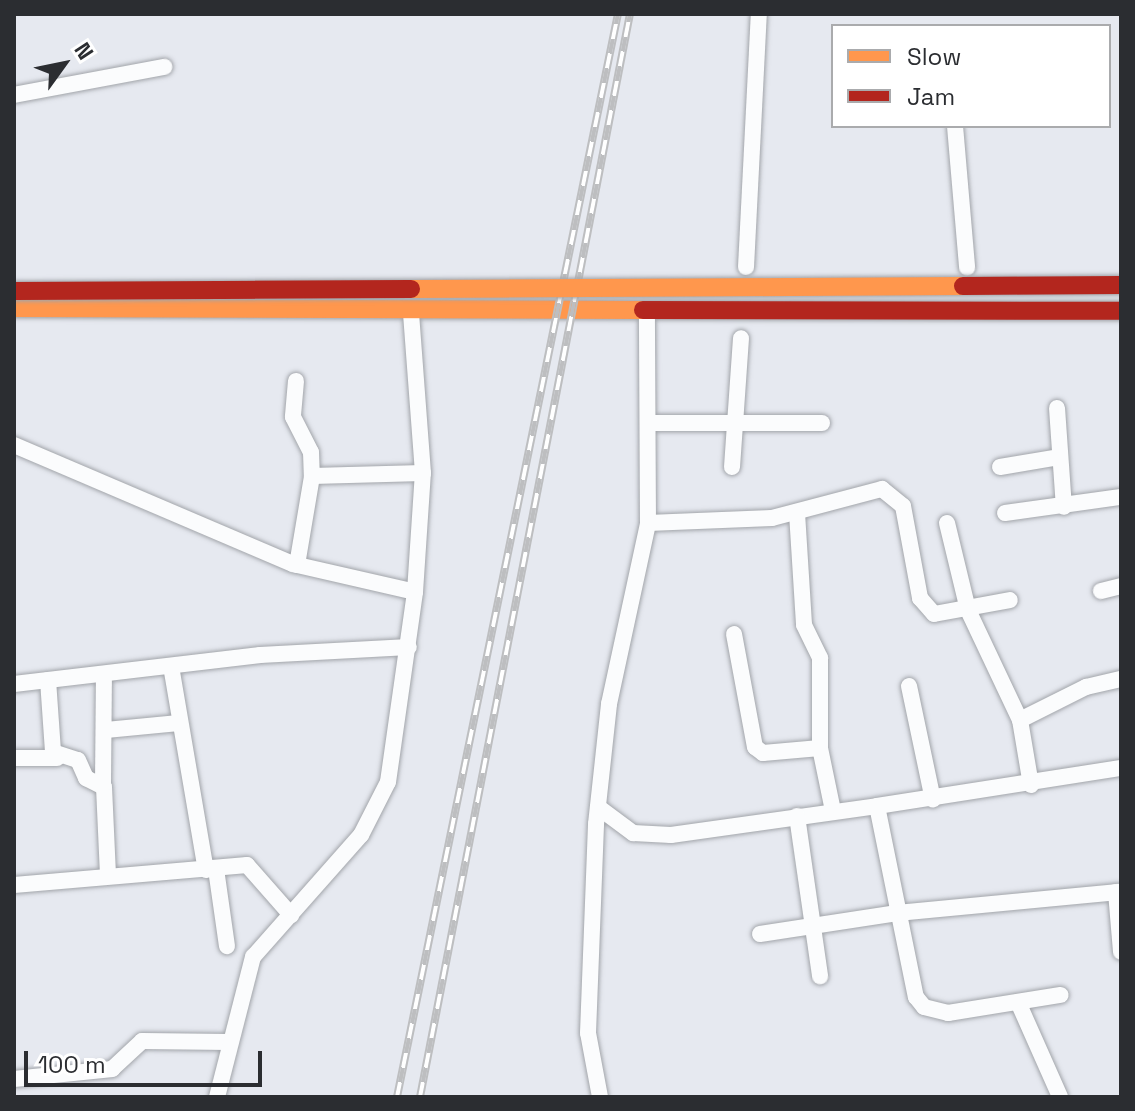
<!DOCTYPE html>
<html>
<head>
<meta charset="utf-8">
<style>
  body { margin:0 }
  #map { position:relative; width:1135px; height:1111px; overflow:hidden; background:#e6e9f0; font-family:"Space Grotesk",sans-serif }
  div>[style] { position:absolute }
  .roads { filter:drop-shadow(0 0 2px #a2a5aa) drop-shadow(0 0 2px #a2a5aa) }
  .street>* { height:16px; margin:-8px; padding:0 8px; transform-origin:8px; border-radius:8px; background:#fbfcfd }
  .slow>* { height:18px; margin:-9px; padding:0 9px; transform-origin:9px; border-radius:9px; background:#ff974d }
  .jam>* { height:18px; margin:-9px; padding:0 9px; transform-origin:9px; border-radius:9px; background:#b3261e }
  .rail>* { height:8px; margin-top:-4px; transform-origin:0; background:repeating-linear-gradient(90deg,#fff 0 15px,#bdbec0 0 30px); box-sizing:border-box; border-block:2px solid #bdbec0 }
  .bridges { filter:drop-shadow(0 0 2px #a2a5aa) drop-shadow(0 0 2px #a2a5aa) }
  .slow-bridge>* { height:18px; margin:-9px; padding:0 9px; transform-origin:9px; border-radius:9px; background:#ff974d }
  .jam-bridge>* { height:18px; margin:-9px; padding:0 9px; transform-origin:9px; border-radius:9px; background:#b3261e }
  span { translate:-50% -50%; white-space:nowrap; text-align:center; line-height:1.15; -webkit-text-stroke:6px #fff; paint-order:stroke }
  .frame { position:absolute; inset:0; border:16px solid #2b2d31; pointer-events:none }
  .legend { position:absolute; left:831px; top:24px; width:280px; height:104px; box-sizing:border-box; background:#fff; border:2px solid #aaabad; margin:0; padding:10px 14px; list-style:none; font-size:24px; color:#2b2d31 }
  .legend li { display:flex; align-items:center; gap:16px; height:40px }
  .legend b { width:40px; border:2px solid #aaabad }
  .north { position:absolute; left:24px; top:24px; width:80px; height:80px; -webkit-text-stroke:6px #fff; paint-order:stroke; rotate:57deg; font-size:22px; font-weight:700; line-height:32px; text-align:center; color:#2b2d31 }
  .north::after { content:''; display:block; margin:auto; width:28px; height:36px; background:#2b2d31; clip-path:polygon(50% 0,100% 100%,50% 72%,0 100%) }
  .scale { position:absolute; left:24px; top:1051px; width:238px; height:36px; box-sizing:border-box; border:4px solid #2b2d31; border-top:0; padding-left:10px; font-size:24px; line-height:28px; white-space:nowrap; color:#2b2d31; -webkit-text-stroke:6px #fff; paint-order:stroke }
</style>
</head>
<body>
<div id="map">
  <div class="roads">
    <div class="street">
      <i style="left:14px;top:95px;width:153px;rotate:-10.6deg"></i>
      <i style="left:955px;top:126px;width:142px;rotate:85.1deg"></i>
      <i style="left:746px;top:267px;width:253px;rotate:-87.1deg"></i>
      <i style="left:296px;top:381px;width:36px;rotate:95deg"></i>
      <i style="left:293px;top:417px;width:39px;rotate:63deg"></i>
      <i style="left:311px;top:452px;width:24px;rotate:88deg"></i>
      <i style="left:1057px;top:408px;width:99px;rotate:86deg"></i>
      <i style="left:649px;top:423px;width:173px"></i>
      <i style="left:14px;top:445px;width:303px;rotate:23.1deg"></i>
      <i style="left:293px;top:564px;width:125px;rotate:12.9deg"></i>
      <i style="left:732px;top:467px;width:129px;rotate:-86deg"></i>
      <i style="left:1000px;top:467px;width:61px;rotate:-9.5deg"></i>
      <i style="left:797px;top:513px;width:112px;rotate:86.4deg"></i>
      <i style="left:804px;top:625px;width:37px;rotate:64deg"></i>
      <i style="left:820px;top:658px;width:90px;rotate:90deg"></i>
      <i style="left:1005px;top:513px;width:117px;rotate:-7.9deg"></i>
      <i style="left:648px;top:523px;width:124px;rotate:-2.3deg"></i>
      <i style="left:772px;top:518px;width:114px;rotate:-14.8deg"></i>
      <i style="left:882px;top:489px;width:27px;rotate:39deg"></i>
      <i style="left:903px;top:506px;width:94px;rotate:79.5deg"></i>
      <i style="left:920px;top:598px;width:21px;rotate:49deg"></i>
      <i style="left:934px;top:614px;width:77px;rotate:-10.4deg"></i>
      <i style="left:947px;top:523px;width:89px;rotate:76.4deg"></i>
      <i style="left:968px;top:610px;width:122px;rotate:64.7deg"></i>
      <i style="left:1020px;top:720px;width:74px;rotate:-26.6deg"></i>
      <i style="left:1086px;top:687px;width:36px;rotate:-13deg"></i>
      <i style="left:297px;top:565px;width:90px;rotate:-80.4deg"></i>
      <i style="left:312px;top:476px;width:111px;rotate:-1.5deg"></i>
      <i style="left:1101px;top:591px;width:21px;rotate:-14deg"></i>
      <i style="left:734px;top:634px;width:115px;rotate:79.5deg"></i>
      <i style="left:755px;top:747px;width:10px;rotate:37deg"></i>
      <i style="left:763px;top:753px;width:57px;rotate:-5deg"></i>
      <i style="left:820px;top:748px;width:64px;rotate:78.3deg"></i>
      <i style="left:171px;top:666px;width:207px;rotate:80.3deg"></i>
      <i style="left:48px;top:680px;width:72px;rotate:86deg"></i>
      <i style="left:53px;top:752px;width:26px;rotate:18deg"></i>
      <i style="left:78px;top:760px;width:20px;rotate:66deg"></i>
      <i style="left:86px;top:778px;width:20px;rotate:27deg"></i>
      <i style="left:104px;top:787px;width:88px;rotate:87.4deg"></i>
      <i style="left:14px;top:684px;width:248px;rotate:-6.7deg"></i>
      <i style="left:260px;top:655px;width:149px;rotate:-3.1deg"></i>
      <i style="left:909px;top:686px;width:116px;rotate:78.1deg"></i>
      <i style="left:1020px;top:720px;width:66px;rotate:80.4deg"></i>
      <i style="left:106px;top:730px;width:73px;rotate:-5.5deg"></i>
      <i style="left:14px;top:758px;width:43px"></i>
      <i style="left:103px;top:784px;width:110px;rotate:-89.5deg"></i>
      <i style="left:877px;top:806px;width:247px;rotate:-8.9deg"></i>
      <i style="left:598px;top:807px;width:44px;rotate:36.6deg"></i>
      <i style="left:633px;top:833px;width:38px;rotate:3deg"></i>
      <i style="left:671px;top:835px;width:208px;rotate:-8deg"></i>
      <i style="left:877px;top:806px;width:195px;rotate:78.5deg"></i>
      <i style="left:916px;top:997px;width:13px;rotate:51deg"></i>
      <i style="left:924px;top:1007px;width:25px;rotate:14deg"></i>
      <i style="left:948px;top:1013px;width:114px;rotate:-9.1deg"></i>
      <i style="left:797px;top:816px;width:162px;rotate:81.8deg"></i>
      <i style="left:216px;top:869px;width:78px;rotate:81.9deg"></i>
      <i style="left:14px;top:885px;width:234px;rotate:-4.9deg"></i>
      <i style="left:247px;top:865px;width:67px;rotate:48.7deg"></i>
      <i style="left:1116px;top:892px;width:60px;rotate:85.2deg"></i>
      <i style="left:760px;top:934px;width:139px;rotate:-8.7deg"></i>
      <i style="left:897px;top:913px;width:225px;rotate:-5.4deg"></i>
      <i style="left:1018px;top:1002px;width:104px;rotate:66.1deg"></i>
      <i style="left:14px;top:1079px;width:99px;rotate:-5.8deg"></i>
      <i style="left:112px;top:1069px;width:41px;rotate:-43deg"></i>
      <i style="left:142px;top:1041px;width:87px;rotate:0.7deg"></i>
      <i style="left:217px;top:1097px;width:145px;rotate:-75.6deg"></i>
      <i style="left:253px;top:957px;width:163px;rotate:-48.5deg"></i>
      <i style="left:361px;top:835px;width:59px;rotate:-63deg"></i>
      <i style="left:388px;top:782px;width:192px;rotate:-81.9deg"></i>
      <i style="left:415px;top:592px;width:119px;rotate:-86.2deg"></i>
      <i style="left:423px;top:473px;width:161px;rotate:-94.3deg"></i>
      <i style="left:600px;top:1097px;width:65px;rotate:-100.6deg"></i>
      <i style="left:588px;top:1033px;width:209px;rotate:-87.8deg"></i>
      <i style="left:596px;top:824px;width:121px;rotate:-83.8deg"></i>
      <i style="left:609px;top:704px;width:185px;rotate:-77.8deg"></i>
      <i style="left:648px;top:523px;width:211px;rotate:-90.3deg"></i>
    </div>
    <div class="slow">
      <i style="left:14px;top:308px;width:629px;rotate:0.18deg"></i>
    </div>
    <div class="jam">
      <i style="left:643px;top:310px;width:478px;rotate:0.1deg"></i>
    </div>
  </div>
  <div class="rail">
    <i style="left:397px;top:1097px;width:1105px;rotate:-78.47deg"></i>
    <i style="left:420px;top:1097px;width:1103px;rotate:-79.03deg"></i>
  </div>
  <div class="bridges">
    <div class="slow-bridge">
      <i style="left:411px;top:289px;width:552px;rotate:-0.31deg"></i>
    </div>
    <div class="jam-bridge">
      <i style="left:963px;top:286px;width:158px;rotate:-0.4deg"></i>
      <i style="left:14px;top:291px;width:397px;rotate:-0.3deg"></i>
    </div>
  </div>
  <div class="frame"></div>
  <ul class="legend">
  <li><b style="height:10px;background:#ff974d"></b>Slow</li>
  <li><b style="height:10px;background:#b3261e"></b>Jam</li>
  </ul>
  <div class="north">N</div>
  <div class="scale">100 m</div>
</div>
</body>
</html>
